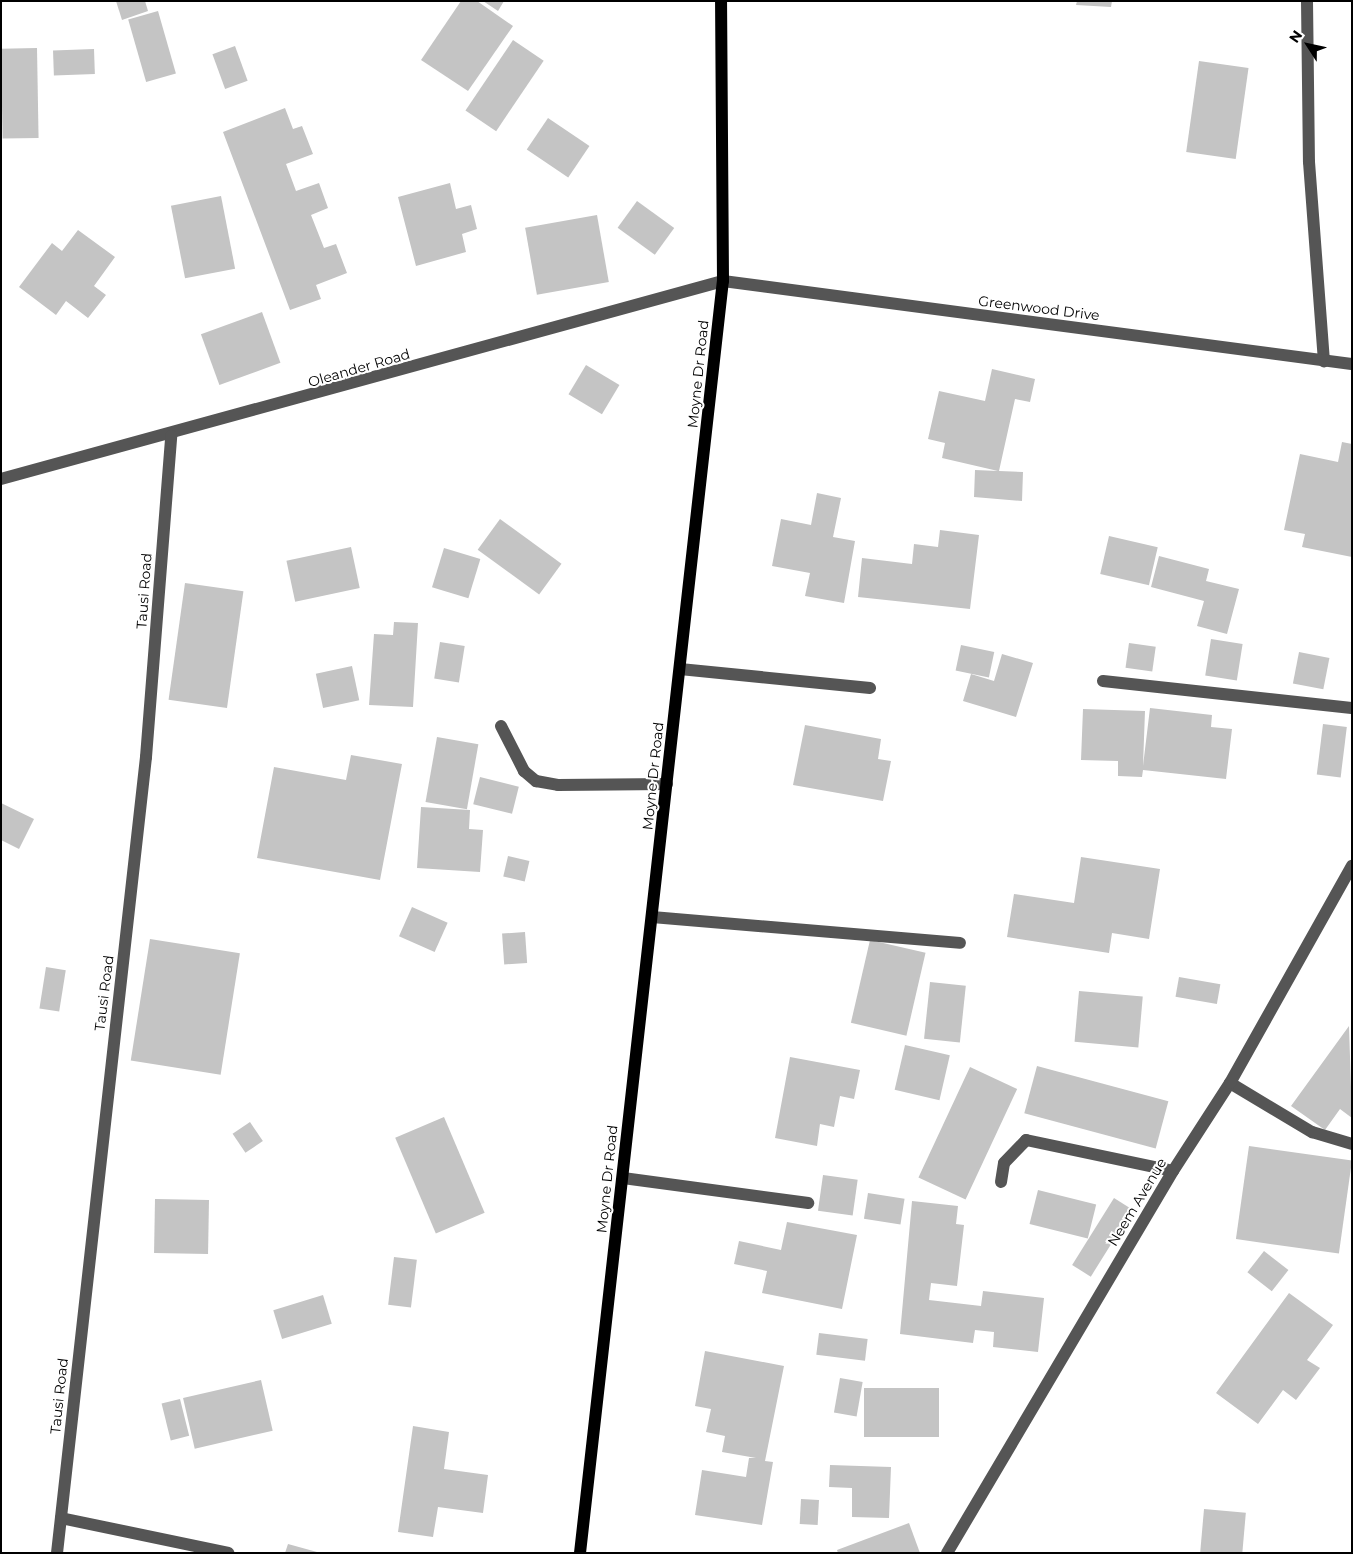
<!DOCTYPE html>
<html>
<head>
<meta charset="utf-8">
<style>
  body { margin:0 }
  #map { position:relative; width:1353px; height:1554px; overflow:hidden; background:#fff; font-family:Montserrat,sans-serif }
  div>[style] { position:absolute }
  .building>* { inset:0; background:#c4c4c4; transform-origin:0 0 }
  .minor>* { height:12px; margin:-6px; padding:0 6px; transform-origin:6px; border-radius:6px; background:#555 }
  .major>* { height:12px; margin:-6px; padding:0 6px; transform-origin:6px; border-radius:6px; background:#000 }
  span { translate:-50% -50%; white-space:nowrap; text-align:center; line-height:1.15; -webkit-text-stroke:4px #fff; paint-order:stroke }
  .street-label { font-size:14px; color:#000 }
  .frame { position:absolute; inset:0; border:2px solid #000; pointer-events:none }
  .north { position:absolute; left:1283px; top:20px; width:50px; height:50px; -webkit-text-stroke:4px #fff; paint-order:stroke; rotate:305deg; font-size:14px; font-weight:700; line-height:20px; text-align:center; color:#000 }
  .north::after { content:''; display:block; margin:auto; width:18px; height:22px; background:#000; clip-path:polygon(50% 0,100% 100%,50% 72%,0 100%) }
</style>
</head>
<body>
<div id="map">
  <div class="building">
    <i style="clip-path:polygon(116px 1px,145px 1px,148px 11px,122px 20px)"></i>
    <i style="clip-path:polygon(461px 1px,477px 1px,513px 26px,468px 91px,421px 60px)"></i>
    <i style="clip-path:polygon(483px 1px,504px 1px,498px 11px)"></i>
    <i style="clip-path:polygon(1077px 1px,1112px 1px,1111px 7px,1076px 5px)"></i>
    <i style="left:158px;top:11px;width:65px;height:31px;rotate:74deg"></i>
    <i style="left:513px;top:40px;width:37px;height:85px;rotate:34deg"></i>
    <i style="left:235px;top:46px;width:37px;height:24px;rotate:70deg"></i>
    <i style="left:37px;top:48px;width:90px;height:36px;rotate:89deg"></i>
    <i style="left:94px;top:49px;width:25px;height:41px;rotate:88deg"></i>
    <i style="left:1199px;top:61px;width:50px;height:92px;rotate:8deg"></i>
    <i style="clip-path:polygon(285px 108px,293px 129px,302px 126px,313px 154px,286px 164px,296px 191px,319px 183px,328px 208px,311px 215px,324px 248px,336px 244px,347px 273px,316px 285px,321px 299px,290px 310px,223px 132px)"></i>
    <i style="left:548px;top:118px;width:50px;height:38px;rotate:34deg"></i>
    <i style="clip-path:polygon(450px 183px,456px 209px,471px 205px,477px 229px,462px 234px,466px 252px,416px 266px,398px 197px)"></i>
    <i style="left:221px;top:196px;width:74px;height:51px;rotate:79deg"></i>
    <i style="left:637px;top:201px;width:46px;height:33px;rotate:36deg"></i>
    <i style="left:597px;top:215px;width:68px;height:73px;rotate:80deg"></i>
    <i style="clip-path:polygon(78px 230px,115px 257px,94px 286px,106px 295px,88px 318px,66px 301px,56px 315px,19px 287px,52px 243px,62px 251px)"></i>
    <i style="left:262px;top:312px;width:54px;height:65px;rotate:70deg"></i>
    <i style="left:586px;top:365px;width:39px;height:34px;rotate:31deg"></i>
    <i style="clip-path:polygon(992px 369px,1035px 379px,1030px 402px,1015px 399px,999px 471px,1023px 472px,1022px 501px,974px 497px,975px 470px,998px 471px,942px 458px,945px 443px,928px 439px,939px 391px,985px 401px)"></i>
    <i style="clip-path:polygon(1342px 442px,1352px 444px,1352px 557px,1302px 547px,1305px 534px,1284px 530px,1300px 454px,1338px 462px)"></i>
    <i style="clip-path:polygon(817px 493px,841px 498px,833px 537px,855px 541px,844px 603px,805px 596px,810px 573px,772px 566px,781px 519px,811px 525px)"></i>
    <i style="left:500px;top:519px;width:76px;height:38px;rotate:36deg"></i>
    <i style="clip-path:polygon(940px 530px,979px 535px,970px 609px,858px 597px,862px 558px,912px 564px,914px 544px,938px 547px)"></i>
    <i style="left:1109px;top:536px;width:50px;height:39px;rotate:13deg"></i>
    <i style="left:351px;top:547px;width:42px;height:66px;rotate:78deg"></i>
    <i style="left:444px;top:548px;width:38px;height:41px;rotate:17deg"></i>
    <i style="clip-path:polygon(1159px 556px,1209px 569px,1206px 581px,1239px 589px,1227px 634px,1197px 626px,1204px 601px,1151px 587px)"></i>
    <i style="left:185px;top:583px;width:59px;height:118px;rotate:8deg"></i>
    <i style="clip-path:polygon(394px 622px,418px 623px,413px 707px,369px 705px,374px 634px,393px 635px)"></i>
    <i style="left:1211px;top:639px;width:32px;height:37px;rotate:9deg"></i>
    <i style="left:440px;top:642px;width:25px;height:37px;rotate:9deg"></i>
    <i style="left:1129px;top:643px;width:27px;height:25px;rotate:8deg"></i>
    <i style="left:961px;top:645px;width:34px;height:26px;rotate:12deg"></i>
    <i style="left:1299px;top:652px;width:31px;height:32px;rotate:11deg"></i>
    <i style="clip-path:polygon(1002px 654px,1033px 663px,1016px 717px,963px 701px,971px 674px,994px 681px)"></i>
    <i style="left:352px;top:666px;width:35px;height:37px;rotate:78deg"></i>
    <i style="clip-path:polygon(1150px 708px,1212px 715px,1211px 727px,1232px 729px,1226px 779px,1143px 770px,1142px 777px,1118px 776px,1118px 761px,1081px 760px,1083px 709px,1145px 711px,1143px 766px)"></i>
    <i style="left:1323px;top:724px;width:24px;height:51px;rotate:7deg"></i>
    <i style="clip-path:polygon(805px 725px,881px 739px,878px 759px,891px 761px,883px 801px,793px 785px)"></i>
    <i style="left:437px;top:737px;width:42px;height:66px;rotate:10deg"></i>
    <i style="clip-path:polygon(351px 755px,402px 764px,380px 880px,257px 858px,274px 767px,346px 780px)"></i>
    <i style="left:480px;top:777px;width:40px;height:28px;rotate:14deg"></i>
    <i style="clip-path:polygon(1px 803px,34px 819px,19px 849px,1px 840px)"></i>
    <i style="clip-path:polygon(421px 807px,470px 810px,469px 829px,483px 830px,480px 872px,417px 868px)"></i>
    <i style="left:508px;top:856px;width:22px;height:21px;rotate:13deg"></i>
    <i style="clip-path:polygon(1081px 857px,1160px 869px,1149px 939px,1112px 933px,1109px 953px,1007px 937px,1014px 894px,1074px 903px)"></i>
    <i style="left:412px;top:907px;width:39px;height:32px;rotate:24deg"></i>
    <i style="left:525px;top:932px;width:31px;height:23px;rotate:86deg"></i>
    <i style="left:150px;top:939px;width:91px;height:123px;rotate:9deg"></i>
    <i style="left:870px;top:940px;width:57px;height:85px;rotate:13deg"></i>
    <i style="left:46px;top:967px;width:20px;height:42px;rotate:9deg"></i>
    <i style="left:1179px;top:977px;width:42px;height:20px;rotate:10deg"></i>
    <i style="left:930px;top:982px;width:36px;height:57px;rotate:6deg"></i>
    <i style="left:1079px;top:991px;width:64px;height:51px;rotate:5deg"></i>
    <i style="clip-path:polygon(1349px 1026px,1352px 1118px,1340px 1109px,1325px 1130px,1291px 1106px)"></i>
    <i style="left:905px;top:1045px;width:46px;height:46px;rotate:13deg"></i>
    <i style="clip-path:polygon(790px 1057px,860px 1070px,854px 1099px,840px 1096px,834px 1127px,820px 1124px,817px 1146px,775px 1138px)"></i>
    <i style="left:1037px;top:1066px;width:136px;height:49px;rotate:15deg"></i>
    <i style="left:970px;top:1067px;width:52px;height:122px;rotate:25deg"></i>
    <i style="left:444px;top:1117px;width:104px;height:53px;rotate:67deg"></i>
    <i style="left:250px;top:1122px;width:23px;height:21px;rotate:56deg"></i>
    <i style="left:1249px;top:1146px;width:104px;height:94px;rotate:8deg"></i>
    <i style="left:823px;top:1175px;width:35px;height:36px;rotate:8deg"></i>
    <i style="left:1038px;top:1190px;width:60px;height:35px;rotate:14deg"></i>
    <i style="left:868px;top:1193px;width:37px;height:26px;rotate:9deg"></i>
    <i style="left:1114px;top:1198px;width:22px;height:79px;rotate:32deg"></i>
    <i style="left:155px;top:1199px;width:54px;height:54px;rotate:1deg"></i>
    <i style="clip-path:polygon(912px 1201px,958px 1206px,956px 1224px,964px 1225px,957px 1286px,931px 1283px,929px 1300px,981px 1306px,983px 1291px,1044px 1298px,1038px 1352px,993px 1347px,994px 1332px,975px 1330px,973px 1343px,900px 1334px)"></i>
    <i style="clip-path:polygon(787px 1222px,857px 1235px,842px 1309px,762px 1293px,767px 1271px,734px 1264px,739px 1241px,781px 1250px)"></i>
    <i style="left:1264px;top:1251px;width:31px;height:27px;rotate:38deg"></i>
    <i style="left:394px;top:1257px;width:23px;height:48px;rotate:7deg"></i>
    <i style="clip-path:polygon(1289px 1293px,1333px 1325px,1307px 1360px,1320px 1368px,1296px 1400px,1283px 1390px,1258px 1424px,1216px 1393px)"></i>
    <i style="left:323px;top:1295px;width:30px;height:52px;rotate:73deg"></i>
    <i style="left:819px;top:1333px;width:49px;height:22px;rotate:7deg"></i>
    <i style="clip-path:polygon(705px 1351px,784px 1366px,765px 1461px,773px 1462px,762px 1525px,695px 1515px,702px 1470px,746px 1477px,749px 1458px,756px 1458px,722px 1452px,725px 1436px,706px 1432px,711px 1409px,695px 1406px)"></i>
    <i style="left:840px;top:1378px;width:23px;height:35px;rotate:10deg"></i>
    <i style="left:261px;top:1380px;width:52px;height:80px;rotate:77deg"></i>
    <i style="left:939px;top:1388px;width:49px;height:75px;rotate:90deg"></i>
    <i style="left:180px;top:1399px;width:38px;height:19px;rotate:76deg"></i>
    <i style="clip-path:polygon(413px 1426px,449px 1432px,444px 1469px,488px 1475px,483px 1513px,438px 1507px,433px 1537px,398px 1532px)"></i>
    <i style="clip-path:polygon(830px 1465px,891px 1467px,889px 1518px,852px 1517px,852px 1488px,829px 1487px)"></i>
    <i style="left:801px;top:1499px;width:18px;height:25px;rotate:3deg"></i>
    <i style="left:1204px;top:1509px;width:42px;height:44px;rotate:5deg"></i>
    <i style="clip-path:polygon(909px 1523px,920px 1553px,838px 1553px,837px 1550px)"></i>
    <i style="clip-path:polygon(288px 1544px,317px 1552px,317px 1553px,285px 1553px)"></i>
  </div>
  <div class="minor">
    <i style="left:1307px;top:1px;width:161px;rotate:89.3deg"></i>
    <i style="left:1309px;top:162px;width:200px;rotate:85.7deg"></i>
    <i style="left:1px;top:479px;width:749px;rotate:-15.34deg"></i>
    <i style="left:723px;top:281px;width:634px;rotate:7.52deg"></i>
    <i style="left:680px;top:669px;width:191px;rotate:5.7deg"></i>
    <i style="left:1103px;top:681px;width:250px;rotate:6.2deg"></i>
    <i style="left:501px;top:726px;width:51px;rotate:62.9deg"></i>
    <i style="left:524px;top:771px;width:16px;rotate:40deg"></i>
    <i style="left:536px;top:781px;width:22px;rotate:10deg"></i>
    <i style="left:558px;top:785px;width:109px;rotate:-0.5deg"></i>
    <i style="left:652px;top:917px;width:309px;rotate:4.8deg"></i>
    <i style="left:1230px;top:1083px;width:96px;rotate:30.9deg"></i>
    <i style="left:1312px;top:1132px;width:42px;rotate:16.7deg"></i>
    <i style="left:623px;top:1178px;width:187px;rotate:7.7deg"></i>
    <i style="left:1001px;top:1182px;width:19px;rotate:-81deg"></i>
    <i style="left:1004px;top:1163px;width:32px;rotate:-46deg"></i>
    <i style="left:1026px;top:1140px;width:150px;rotate:11.9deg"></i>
    <i style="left:61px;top:1518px;width:171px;rotate:11.8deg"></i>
    <i style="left:57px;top:1553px;width:801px;rotate:-83.62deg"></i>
    <i style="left:146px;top:757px;width:322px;rotate:-85.5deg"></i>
    <i style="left:947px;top:1553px;width:444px;rotate:-59.4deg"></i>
    <i style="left:1173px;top:1171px;width:105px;rotate:-57.1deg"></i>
    <i style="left:1230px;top:1083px;width:249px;rotate:-60.7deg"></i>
  </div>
  <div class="major">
    <i style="left:580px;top:1553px;width:1280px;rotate:-83.59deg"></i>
    <i style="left:723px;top:281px;width:280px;rotate:-90.4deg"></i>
  </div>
  <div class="street-label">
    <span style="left:1039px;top:308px;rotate:7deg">Greenwood Drive</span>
    <span style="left:359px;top:368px;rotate:-16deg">Oleander Road</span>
    <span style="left:698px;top:374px;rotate:-84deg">Moyne Dr Road</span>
    <span style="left:144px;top:591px;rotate:-86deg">Tausi Road</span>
    <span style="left:653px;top:776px;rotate:-84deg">Moyne Dr Road</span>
    <span style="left:104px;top:993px;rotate:-83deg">Tausi Road</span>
    <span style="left:607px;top:1179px;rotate:-84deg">Moyne Dr Road</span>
    <span style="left:1137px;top:1202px;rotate:-59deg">Neem Avenue</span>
    <span style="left:59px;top:1396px;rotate:-84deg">Tausi Road</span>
  </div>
  <div class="frame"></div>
  <div class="north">N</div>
</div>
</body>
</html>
